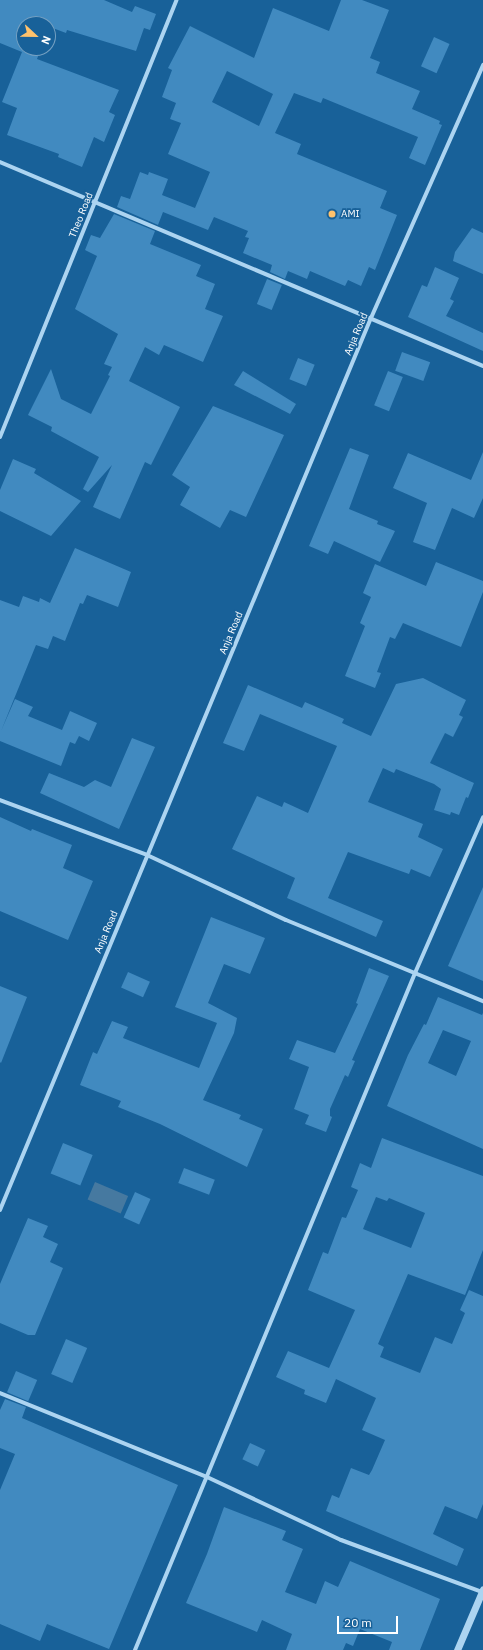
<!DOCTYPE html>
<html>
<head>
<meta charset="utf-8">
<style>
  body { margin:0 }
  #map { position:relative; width:483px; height:1650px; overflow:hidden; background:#186199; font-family:"IBM Plex Sans",sans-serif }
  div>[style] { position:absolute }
  .water>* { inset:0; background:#4679a0; transform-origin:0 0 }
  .building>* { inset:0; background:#418ac0; transform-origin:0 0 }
  .minor>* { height:4px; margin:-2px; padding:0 2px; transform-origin:2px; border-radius:2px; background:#acd4f1 }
  .tertiary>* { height:7px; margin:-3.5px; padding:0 3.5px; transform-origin:3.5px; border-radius:3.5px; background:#acd4f1 }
  .dots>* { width:11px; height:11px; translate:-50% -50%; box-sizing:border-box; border:2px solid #186199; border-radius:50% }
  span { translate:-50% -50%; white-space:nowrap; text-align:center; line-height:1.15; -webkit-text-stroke:3.5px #186199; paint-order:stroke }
  .poi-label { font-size:10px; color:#fff }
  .left { translate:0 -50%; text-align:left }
  .street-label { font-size:10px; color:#fff }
  .north { position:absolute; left:16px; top:16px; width:40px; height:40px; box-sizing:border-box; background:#186199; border:1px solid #74a0c2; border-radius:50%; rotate:112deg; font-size:11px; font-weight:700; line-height:16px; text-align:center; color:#fff }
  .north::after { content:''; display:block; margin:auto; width:14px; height:18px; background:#ffc26c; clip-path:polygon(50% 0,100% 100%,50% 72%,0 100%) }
  .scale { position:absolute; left:337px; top:1616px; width:61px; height:18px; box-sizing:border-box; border:2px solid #fff; border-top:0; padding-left:5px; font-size:12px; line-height:14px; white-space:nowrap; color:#fff; -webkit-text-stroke:3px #186199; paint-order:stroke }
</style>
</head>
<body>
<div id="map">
  <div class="water">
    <i style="left:95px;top:1182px;width:36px;height:19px;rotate:23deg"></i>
  </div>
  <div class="building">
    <i style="clip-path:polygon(0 0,104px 0,132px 12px,135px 6px,156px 14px,150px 30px,144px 28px,136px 51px,67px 30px,66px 33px,50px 27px,48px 32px,48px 24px,24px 24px,24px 48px,41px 48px,37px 59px,119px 90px,109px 112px,115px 115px,104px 142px,94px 137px,82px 167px,58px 157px,59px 154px,7px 135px,17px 108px,2px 102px,22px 52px,0 43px)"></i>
    <i style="clip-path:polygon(evenodd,341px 0,362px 0,389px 10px,370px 58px,380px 62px,376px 73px,420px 91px,412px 109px,440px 121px,439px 124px,442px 125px,425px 165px,409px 158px,418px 137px,323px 98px,321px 103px,294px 93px,275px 133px,301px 144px,297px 154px,387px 191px,380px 208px,397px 215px,375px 270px,369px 267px,361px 286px,348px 280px,345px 286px,310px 271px,307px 279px,288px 271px,285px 279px,270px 272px,272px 265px,243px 253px,249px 238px,245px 237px,248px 231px,214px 217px,208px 230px,163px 212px,158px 225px,117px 207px,121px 196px,130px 199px,140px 172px,148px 175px,149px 172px,168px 179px,162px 195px,195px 208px,210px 172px,168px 154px,181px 123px,170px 119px,176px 103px,162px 97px,172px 70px,168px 68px,190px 26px,254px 58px,273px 8px,329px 31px,341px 0,227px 71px,273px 94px,259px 126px,212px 102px,227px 71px)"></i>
    <i style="left:434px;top:37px;width:17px;height:32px;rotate:24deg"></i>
    <i style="clip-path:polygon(114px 214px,155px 231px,150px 244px,201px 265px,196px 276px,215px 284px,205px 309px,223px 316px,203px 362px,164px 345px,159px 355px,145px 347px,129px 381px,180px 407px,151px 465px,145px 462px,120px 519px,93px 507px,112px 465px,88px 492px,83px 489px,99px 457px,51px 431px,52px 427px,28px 415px,51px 369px,61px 399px,91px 414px,110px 376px,108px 375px,112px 367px,104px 364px,118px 334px,75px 309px,97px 256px,85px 250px,91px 235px,100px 238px)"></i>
    <i style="clip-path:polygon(472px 228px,483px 233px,483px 274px,453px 261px,455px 252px)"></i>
    <i style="clip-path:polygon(435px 267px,459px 278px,450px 299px,454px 301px,446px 316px,483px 333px,483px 351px,408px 317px,422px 285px,427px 287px)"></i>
    <i style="left:267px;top:279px;width:16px;height:27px;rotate:22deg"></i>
    <i style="left:402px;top:352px;width:30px;height:20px;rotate:20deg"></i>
    <i style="left:298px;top:358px;width:18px;height:23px;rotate:22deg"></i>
    <i style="clip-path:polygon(243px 371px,296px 404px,290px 414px,234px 385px)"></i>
    <i style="left:388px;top:371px;width:16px;height:37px;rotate:22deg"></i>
    <i style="clip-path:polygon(213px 406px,284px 435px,246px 517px,230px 510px,220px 528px,180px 505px,190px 487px,172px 475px)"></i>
    <i style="clip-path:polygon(350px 448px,369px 455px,349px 509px,378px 521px,377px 524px,395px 531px,380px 562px,334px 541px,328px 554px,309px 546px)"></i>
    <i style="clip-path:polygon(483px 452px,483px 498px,474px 518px,452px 508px,435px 550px,413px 542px,427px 503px,393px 488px,408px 453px,471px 480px)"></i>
    <i style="clip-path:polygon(13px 459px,36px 469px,34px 473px,81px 501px,51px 536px,0 511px,0 490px)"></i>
    <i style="clip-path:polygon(75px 548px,131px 572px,118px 607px,87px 595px,83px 604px,80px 603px,65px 641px,53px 636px,48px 649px,36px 645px,1px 731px,15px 699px,33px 707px,28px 716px,62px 730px,70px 711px,97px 723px,89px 741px,79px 736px,75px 744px,70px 742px,61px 766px,0 741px,0 600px,19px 607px,23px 596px,39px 602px,40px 598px,50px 603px)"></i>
    <i style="clip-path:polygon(436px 562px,483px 581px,483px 592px,461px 647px,403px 623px,395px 639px,390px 637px,377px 672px,381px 673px,375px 688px,345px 676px,365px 626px,360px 623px,371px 597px,363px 593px,375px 564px,426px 586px)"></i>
    <i style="clip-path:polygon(423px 678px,466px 700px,459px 715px,463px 717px,453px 737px,445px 733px,430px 763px,474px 783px,468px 798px,466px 797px,459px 815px,451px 812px,450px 815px,434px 810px,441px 789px,434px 784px,396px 769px,394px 773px,383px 768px,368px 802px,423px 824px,418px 837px,443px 849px,430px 877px,411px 869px,409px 874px,348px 852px,328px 898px,383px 921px,376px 937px,287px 898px,295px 878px,232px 849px,257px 796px,282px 807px,284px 802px,308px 813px,337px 746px,260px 714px,244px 751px,223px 743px,248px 685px,302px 708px,305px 702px,344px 719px,342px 723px,371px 736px,396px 684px)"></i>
    <i style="clip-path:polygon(132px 738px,155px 747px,119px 829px,40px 793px,49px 773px,84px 787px,95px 780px,111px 787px)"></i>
    <i style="clip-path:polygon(0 817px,31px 831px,32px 829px,72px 845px,63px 868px,93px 881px,68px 940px,0 911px)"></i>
    <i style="clip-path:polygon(483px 887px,483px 981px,448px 966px)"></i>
    <i style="clip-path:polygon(211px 917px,265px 938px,250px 974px,224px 964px,208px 1003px,237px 1018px,234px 1033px,203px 1100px,241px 1115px,239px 1119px,263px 1129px,247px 1167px,160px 1124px,118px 1107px,121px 1101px,80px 1085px,93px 1052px,97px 1054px,112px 1021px,128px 1027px,123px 1038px,199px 1068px,217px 1023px,175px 1007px)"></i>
    <i style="clip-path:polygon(369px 968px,389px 976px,352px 1060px,355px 1061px,348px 1077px,345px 1075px,330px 1109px,330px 1116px,332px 1117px,326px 1132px,305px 1124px,309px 1115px,294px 1109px,309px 1067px,289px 1059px,297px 1040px,335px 1053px,358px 1004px,356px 1003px)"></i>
    <i style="left:128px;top:972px;width:24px;height:17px;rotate:24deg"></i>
    <i style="clip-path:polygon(0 986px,27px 997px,1px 1063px,0 1062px)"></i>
    <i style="clip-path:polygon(evenodd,438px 997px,482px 1015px,483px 1013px,483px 1149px,387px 1106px,408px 1055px,424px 1024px,426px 1025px,438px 997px,443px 1030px,471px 1041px,456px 1076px,428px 1063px,443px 1030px)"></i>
    <i style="clip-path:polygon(evenodd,382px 1138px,483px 1176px,483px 1250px,465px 1295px,408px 1274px,378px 1344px,384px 1347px,380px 1357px,420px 1373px,435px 1337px,452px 1344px,465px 1313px,460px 1310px,469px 1290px,483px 1296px,483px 1504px,477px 1519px,445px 1506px,433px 1534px,464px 1549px,457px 1566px,326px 1511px,332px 1495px,339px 1498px,351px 1468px,369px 1475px,372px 1470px,385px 1440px,362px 1430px,376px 1398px,336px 1379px,326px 1403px,304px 1394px,305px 1390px,276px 1377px,288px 1351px,329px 1368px,355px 1310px,308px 1290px,323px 1252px,328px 1254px,342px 1217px,346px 1218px,358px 1190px,351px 1187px,360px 1163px,371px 1168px,382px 1138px,376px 1197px,387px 1201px,389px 1198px,425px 1213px,411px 1248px,363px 1229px,376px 1197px)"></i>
    <i style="left:63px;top:1143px;width:32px;height:33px;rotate:22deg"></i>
    <i style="left:184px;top:1168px;width:33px;height:16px;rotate:21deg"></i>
    <i style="left:135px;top:1192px;width:17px;height:28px;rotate:24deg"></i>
    <i style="clip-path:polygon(28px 1218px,48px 1226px,43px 1237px,58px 1244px,50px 1262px,63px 1268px,35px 1335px,28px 1335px,0 1323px,0 1284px)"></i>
    <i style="left:66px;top:1339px;width:23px;height:38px;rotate:23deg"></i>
    <i style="left:16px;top:1371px;width:23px;height:23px;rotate:23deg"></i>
    <i style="clip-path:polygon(5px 1399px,26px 1407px,22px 1418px,178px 1485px,109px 1649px,47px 1624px,40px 1641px,0 1624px,0 1490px,15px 1454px,0 1448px,0 1410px)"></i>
    <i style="left:250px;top:1443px;width:17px;height:18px;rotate:25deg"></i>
    <i style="clip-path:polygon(224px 1507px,286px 1531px,282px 1540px,303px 1549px,285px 1592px,316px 1604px,325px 1581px,338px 1587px,350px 1561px,440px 1599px,420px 1650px,389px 1650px,392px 1642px,360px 1629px,353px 1646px,346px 1643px,343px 1650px,286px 1650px,292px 1634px,262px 1620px,257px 1632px,186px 1603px,207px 1554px)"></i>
  </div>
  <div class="minor">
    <i style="left:0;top:162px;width:524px;rotate:22.9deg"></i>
    <i style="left:0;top:437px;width:471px;rotate:-68deg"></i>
    <i style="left:0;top:800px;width:157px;rotate:20.5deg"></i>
    <i style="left:147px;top:855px;width:153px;rotate:25.1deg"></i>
    <i style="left:286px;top:920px;width:213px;rotate:22.4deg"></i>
    <i style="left:0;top:1210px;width:966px;rotate:-67.42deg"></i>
    <i style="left:371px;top:318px;width:277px;rotate:-66.1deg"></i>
    <i style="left:0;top:1393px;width:223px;rotate:22.1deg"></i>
    <i style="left:207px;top:1477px;width:148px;rotate:25.2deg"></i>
    <i style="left:341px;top:1540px;width:150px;rotate:20.2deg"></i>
    <i style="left:135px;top:1650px;width:733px;rotate:-67.53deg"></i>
    <i style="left:415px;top:973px;width:170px;rotate:-66.4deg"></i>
  </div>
  <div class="tertiary">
    <i style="left:457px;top:1650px;width:66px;rotate:-66.9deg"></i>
  </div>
  <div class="dots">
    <i style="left:332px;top:214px;background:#ffc26c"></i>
  </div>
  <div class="poi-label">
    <span class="left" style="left:341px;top:214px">AMI</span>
  </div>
  <div class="street-label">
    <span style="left:81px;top:215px;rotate:-68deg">Theo Road</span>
    <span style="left:356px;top:334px;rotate:-67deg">Anja Road</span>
    <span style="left:231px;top:633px;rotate:-67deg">Anja Road</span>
    <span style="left:106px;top:932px;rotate:-67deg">Anja Road</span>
  </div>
  <div class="north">N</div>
  <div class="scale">20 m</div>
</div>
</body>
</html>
